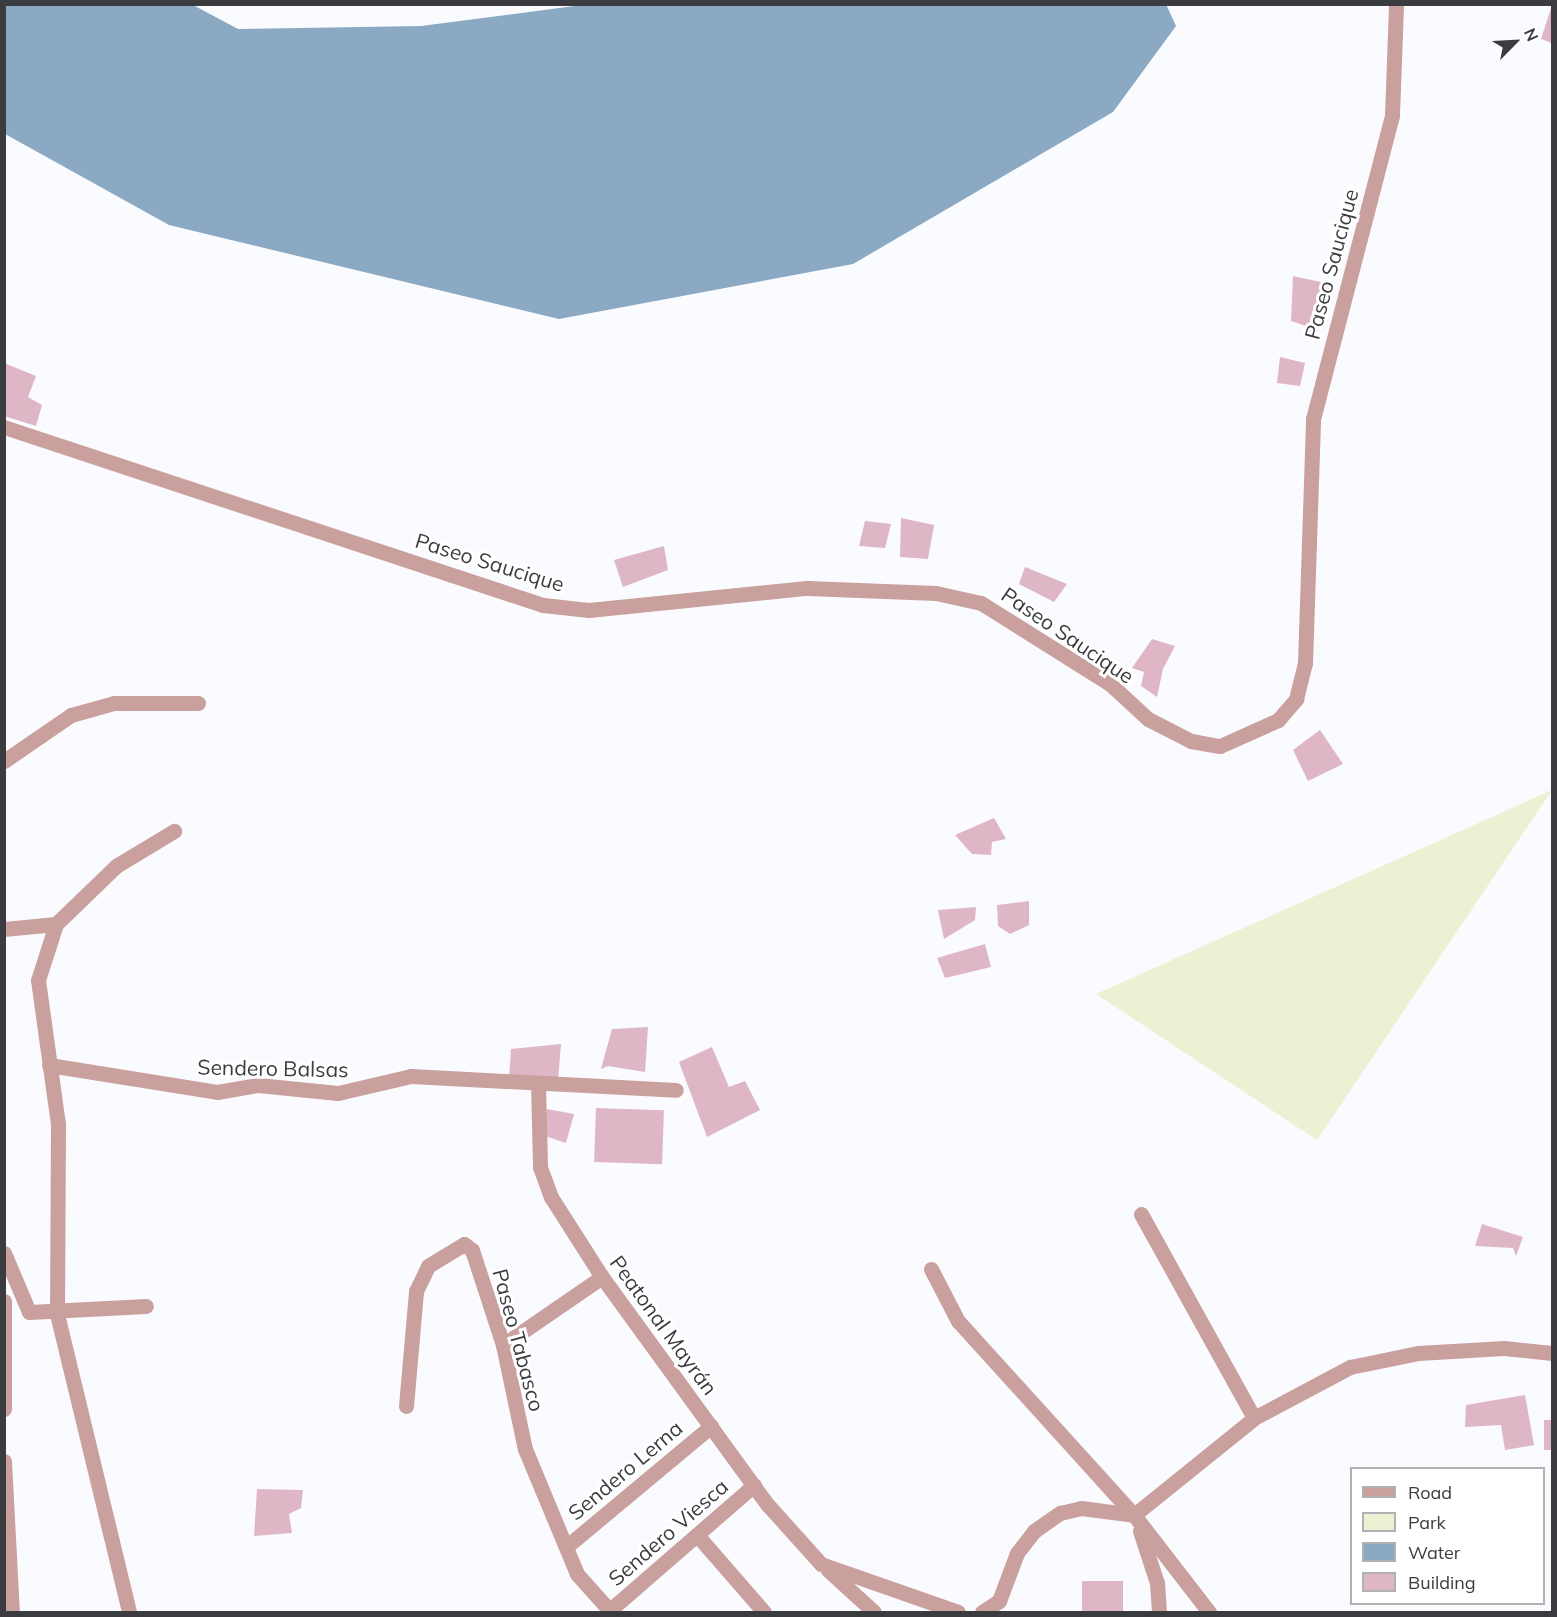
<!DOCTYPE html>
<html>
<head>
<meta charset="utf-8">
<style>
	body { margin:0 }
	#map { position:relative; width:1557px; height:1617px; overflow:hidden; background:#fafbfe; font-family:Mulish,sans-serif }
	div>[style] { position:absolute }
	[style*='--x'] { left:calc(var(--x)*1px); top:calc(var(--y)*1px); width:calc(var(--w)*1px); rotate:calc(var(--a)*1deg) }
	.green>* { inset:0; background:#edf0d3 }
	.water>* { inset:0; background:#8ba9c3 }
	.building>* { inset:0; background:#dfb6c6; transform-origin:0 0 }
	.minor>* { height:15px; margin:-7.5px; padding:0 7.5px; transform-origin:7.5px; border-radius:7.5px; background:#caa09f }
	span { translate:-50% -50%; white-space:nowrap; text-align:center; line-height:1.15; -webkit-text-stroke:6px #fff; paint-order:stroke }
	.street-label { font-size:21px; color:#3a3c40 }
	.frame { position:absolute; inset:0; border:6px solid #3a3c40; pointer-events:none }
	.legend { position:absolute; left:1350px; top:1467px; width:195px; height:138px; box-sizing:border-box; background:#fff; border:2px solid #b0b1b3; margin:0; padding:8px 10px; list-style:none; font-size:18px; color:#3a3c40 }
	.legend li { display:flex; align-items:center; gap:12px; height:30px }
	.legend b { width:30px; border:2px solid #b0b1b3 }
	.north { position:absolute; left:1485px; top:12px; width:60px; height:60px; -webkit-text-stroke:4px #fff; paint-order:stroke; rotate:66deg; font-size:16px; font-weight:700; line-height:24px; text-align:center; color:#3a3c40 }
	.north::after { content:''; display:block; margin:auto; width:21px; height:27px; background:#3a3c40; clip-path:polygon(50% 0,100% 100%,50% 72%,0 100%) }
</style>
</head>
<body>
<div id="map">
	<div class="green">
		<i style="clip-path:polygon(1552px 790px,1317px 1140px,1096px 994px)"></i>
	</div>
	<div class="water">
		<i style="clip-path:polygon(590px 4px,1166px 4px,1176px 26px,1113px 112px,853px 264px,559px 319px,169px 225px,5px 134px,5px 5px,193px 5px,238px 29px,421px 26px)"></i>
	</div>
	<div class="building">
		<i style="clip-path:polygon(1552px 5px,1552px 43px,1541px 39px)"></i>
		<i style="clip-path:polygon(1293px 276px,1330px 284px,1317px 330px,1291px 321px)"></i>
		<i style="clip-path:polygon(1280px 357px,1305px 363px,1300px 386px,1277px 383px)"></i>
		<i style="clip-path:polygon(4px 363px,36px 376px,28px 397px,42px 405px,36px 426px,4px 416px)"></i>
		<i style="clip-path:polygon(901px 518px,934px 525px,928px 559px,900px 557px)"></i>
		<i style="clip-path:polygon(865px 521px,891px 524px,885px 548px,859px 546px)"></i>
		<i style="clip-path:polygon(664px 546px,668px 570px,623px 587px,614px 560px)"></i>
		<i style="clip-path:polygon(1025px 567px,1067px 584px,1054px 602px,1019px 584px)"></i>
		<i style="clip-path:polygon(1152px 639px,1175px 646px,1163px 669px,1157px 697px,1141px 686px,1144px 672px,1132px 668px)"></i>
		<i style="clip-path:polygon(1320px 730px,1343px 764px,1308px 781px,1293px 750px)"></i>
		<i style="clip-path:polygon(994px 818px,1006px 839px,992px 842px,991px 855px,972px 854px,955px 835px)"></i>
		<i style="clip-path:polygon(1029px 901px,1029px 925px,1010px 934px,998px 926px,997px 905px)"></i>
		<i style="clip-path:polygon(976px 907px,975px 920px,944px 939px,938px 910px)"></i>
		<i style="clip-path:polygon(985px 944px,991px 967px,945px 978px,937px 958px)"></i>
		<i style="clip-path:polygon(648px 1027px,645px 1072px,608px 1066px,601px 1069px,612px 1029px)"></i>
		<i style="clip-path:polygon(561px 1044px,558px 1081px,509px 1080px,511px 1049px)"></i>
		<i style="clip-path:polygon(712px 1047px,729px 1087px,745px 1081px,760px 1110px,707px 1137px,679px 1062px)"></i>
		<i style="left:596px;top:1108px;width:68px;height:54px;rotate:2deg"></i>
		<i style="clip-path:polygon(547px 1109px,574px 1114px,566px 1143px,542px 1135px)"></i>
		<i style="clip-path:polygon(1482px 1224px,1523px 1237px,1516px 1256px,1513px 1248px,1475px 1246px)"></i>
		<i style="clip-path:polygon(1525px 1395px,1534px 1445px,1505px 1450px,1501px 1425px,1465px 1427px,1466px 1405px)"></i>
		<i style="left:1552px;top:1420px;width:30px;height:8px;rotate:90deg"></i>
		<i style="clip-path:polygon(257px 1489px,303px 1490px,301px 1508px,289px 1514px,292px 1533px,254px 1536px)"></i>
		<i style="left:1123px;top:1581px;width:31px;height:41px;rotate:90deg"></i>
	</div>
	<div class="minor">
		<i style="--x:4;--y:427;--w:568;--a:18.28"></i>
		<i style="--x:543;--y:605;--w:46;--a:6.2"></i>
		<i style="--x:589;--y:610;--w:219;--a:-5.8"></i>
		<i style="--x:807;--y:588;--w:129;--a:2.2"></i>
		<i style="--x:936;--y:593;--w:46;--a:12.5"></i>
		<i style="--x:981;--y:603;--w:152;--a:32.1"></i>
		<i style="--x:1110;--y:684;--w:52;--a:42.6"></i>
		<i style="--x:1148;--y:719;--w:48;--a:27.1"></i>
		<i style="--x:1191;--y:741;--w:29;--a:10"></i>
		<i style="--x:1220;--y:746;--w:64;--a:-24.1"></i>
		<i style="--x:1278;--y:720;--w:28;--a:-49"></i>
		<i style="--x:1296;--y:699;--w:37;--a:-76"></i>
		<i style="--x:1305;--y:663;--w:244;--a:-88.1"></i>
		<i style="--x:1313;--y:419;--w:314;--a:-75.4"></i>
		<i style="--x:1392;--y:115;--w:111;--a:-87.9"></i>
		<i style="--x:4;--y:761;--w:81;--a:-34.5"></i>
		<i style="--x:71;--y:715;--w:45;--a:-15.6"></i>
		<i style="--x:114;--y:703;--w:84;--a:0"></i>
		<i style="--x:56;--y:924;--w:59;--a:107.8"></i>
		<i style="--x:38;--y:980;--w:146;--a:82.1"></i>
		<i style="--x:58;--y:1125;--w:189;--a:90.3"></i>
		<i style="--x:57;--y:1314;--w:307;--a:76.4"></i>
		<i style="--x:4;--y:929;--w:52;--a:-5.5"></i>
		<i style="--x:56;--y:924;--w:83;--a:-44"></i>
		<i style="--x:116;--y:866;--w:68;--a:-31.1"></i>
		<i style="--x:49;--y:1065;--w:170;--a:9.1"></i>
		<i style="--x:217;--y:1092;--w:42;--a:-9.7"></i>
		<i style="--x:258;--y:1085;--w:80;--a:5.7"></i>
		<i style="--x:338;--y:1093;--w:75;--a:-13.1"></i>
		<i style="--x:411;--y:1076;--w:265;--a:3"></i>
		<i style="--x:538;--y:1083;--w:84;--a:88.6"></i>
		<i style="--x:540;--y:1167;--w:32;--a:70"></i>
		<i style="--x:551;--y:1197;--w:95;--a:57.5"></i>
		<i style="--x:602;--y:1277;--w:281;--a:54"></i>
		<i style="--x:767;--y:1504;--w:81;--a:48"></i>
		<i style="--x:821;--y:1564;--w:145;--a:19.3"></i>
		<i style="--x:1141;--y:1214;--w:233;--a:61"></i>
		<i style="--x:4;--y:1253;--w:64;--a:67"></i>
		<i style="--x:29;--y:1312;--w:117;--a:-2.9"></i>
		<i style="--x:931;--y:1269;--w:59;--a:62.6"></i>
		<i style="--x:958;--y:1321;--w:262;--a:47.8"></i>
		<i style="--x:1134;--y:1515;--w:123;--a:52.3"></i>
		<i style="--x:4;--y:1301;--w:108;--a:90"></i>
		<i style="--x:503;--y:1345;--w:120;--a:-34.5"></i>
		<i style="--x:406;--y:1406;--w:115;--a:-85"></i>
		<i style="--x:416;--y:1291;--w:28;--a:-64"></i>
		<i style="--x:428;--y:1266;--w:42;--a:-31.4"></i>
		<i style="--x:464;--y:1244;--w:10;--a:37"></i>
		<i style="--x:472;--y:1250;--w:100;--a:71.9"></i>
		<i style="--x:503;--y:1345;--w:106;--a:78.1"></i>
		<i style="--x:525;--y:1449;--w:135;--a:67.4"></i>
		<i style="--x:577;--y:1574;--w:51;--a:48.2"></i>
		<i style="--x:4;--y:1461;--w:151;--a:87"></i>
		<i style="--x:1134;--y:1515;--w:154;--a:-38.9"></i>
		<i style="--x:1254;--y:1418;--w:109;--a:-28"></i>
		<i style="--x:1350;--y:1367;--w:69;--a:-11.6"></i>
		<i style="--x:1418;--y:1353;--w:86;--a:-3.3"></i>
		<i style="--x:1504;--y:1348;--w:48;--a:5.9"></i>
		<i style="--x:1140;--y:1531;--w:55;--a:71.9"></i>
		<i style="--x:1157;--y:1583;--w:29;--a:86"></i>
		<i style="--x:697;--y:1535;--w:102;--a:49"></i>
		<i style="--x:566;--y:1547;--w:189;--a:-39.8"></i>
		<i style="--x:828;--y:1570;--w:62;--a:42.4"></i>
		<i style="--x:609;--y:1611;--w:192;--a:-41"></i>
		<i style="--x:982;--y:1612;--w:20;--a:-33"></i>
		<i style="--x:999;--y:1601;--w:51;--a:-69.4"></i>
		<i style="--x:1017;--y:1553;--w:28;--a:-52"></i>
		<i style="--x:1034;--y:1531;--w:32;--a:-35"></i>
		<i style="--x:1060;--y:1513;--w:22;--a:-13"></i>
		<i style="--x:1081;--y:1508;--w:53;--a:7.5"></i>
	</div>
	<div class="street-label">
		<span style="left:1331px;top:264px;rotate:-75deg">Paseo Saucique</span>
		<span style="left:490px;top:562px;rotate:17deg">Paseo Saucique</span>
		<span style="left:1068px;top:635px;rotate:34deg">Paseo Saucique</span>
		<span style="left:273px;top:1068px;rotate:1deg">Sendero Balsas</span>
		<span style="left:664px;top:1325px;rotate:54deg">Peatonal Mayrán</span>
		<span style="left:519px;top:1340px;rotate:75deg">Paseo Tabasco</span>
		<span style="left:625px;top:1470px;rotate:-40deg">Sendero Lerna</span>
		<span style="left:668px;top:1532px;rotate:-41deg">Sendero Viesca</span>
	</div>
	<div class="frame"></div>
	<ul class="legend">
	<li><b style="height:8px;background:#caa09f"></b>Road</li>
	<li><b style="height:16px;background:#edf0d3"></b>Park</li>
	<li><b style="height:16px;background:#8ba9c3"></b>Water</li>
	<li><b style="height:16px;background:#dfb6c6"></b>Building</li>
	</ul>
	<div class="north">N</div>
</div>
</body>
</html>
